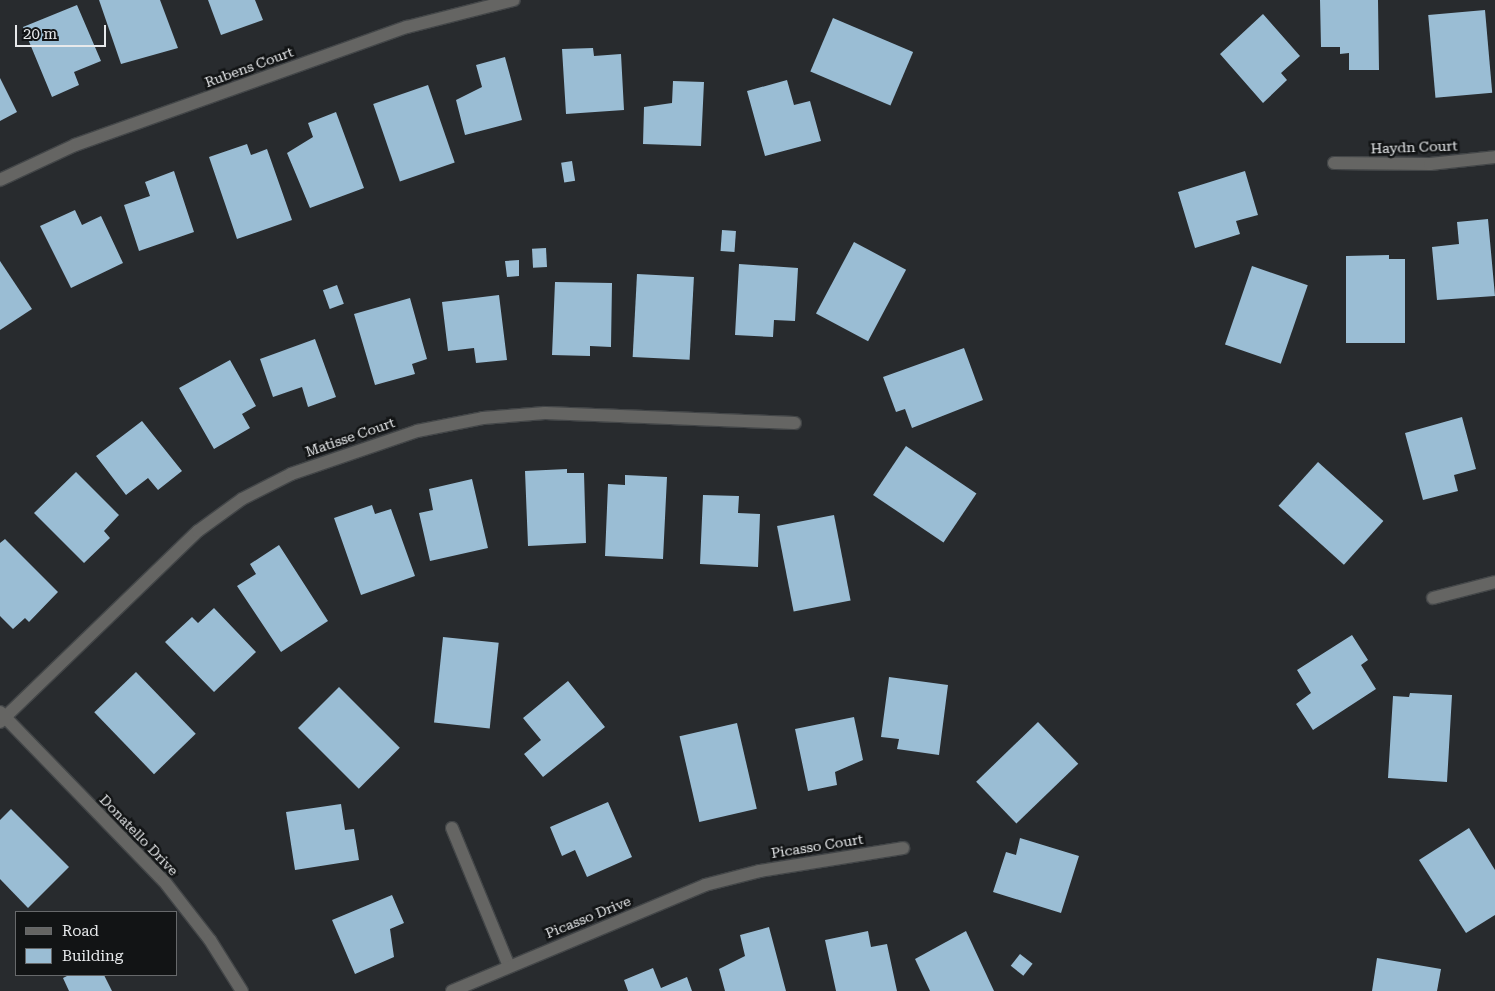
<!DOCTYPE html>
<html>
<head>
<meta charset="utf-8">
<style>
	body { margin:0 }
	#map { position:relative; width:1495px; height:991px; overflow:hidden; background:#282b2e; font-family:"Roboto Serif",serif }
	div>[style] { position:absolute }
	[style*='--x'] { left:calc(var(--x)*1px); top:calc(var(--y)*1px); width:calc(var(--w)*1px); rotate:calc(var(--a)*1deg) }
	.building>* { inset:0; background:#9abdd4; transform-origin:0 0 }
	.roads { filter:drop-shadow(1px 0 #434648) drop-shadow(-1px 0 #434648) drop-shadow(0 1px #434648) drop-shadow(0 -1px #434648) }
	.minor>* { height:12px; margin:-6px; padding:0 6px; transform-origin:6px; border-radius:6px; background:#656563 }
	span { translate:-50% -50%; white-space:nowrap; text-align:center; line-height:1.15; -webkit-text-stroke:5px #121415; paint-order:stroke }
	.street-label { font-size:14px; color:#e7e9eb }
	.legend { position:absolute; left:15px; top:911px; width:162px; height:65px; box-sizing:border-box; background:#121415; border:1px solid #67696b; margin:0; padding:6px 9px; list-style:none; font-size:15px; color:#e7e9eb }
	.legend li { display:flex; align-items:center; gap:10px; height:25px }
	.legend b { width:25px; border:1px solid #67696b }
	.scale { position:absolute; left:15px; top:25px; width:91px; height:22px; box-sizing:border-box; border:2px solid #e7e9eb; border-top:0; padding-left:6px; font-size:15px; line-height:18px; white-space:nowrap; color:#e7e9eb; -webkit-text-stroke:4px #121415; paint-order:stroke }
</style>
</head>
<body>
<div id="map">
	<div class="building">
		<i style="clip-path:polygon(99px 0,160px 0,178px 48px,121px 64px)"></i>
		<i style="clip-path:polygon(208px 0,255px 0,263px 20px,221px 35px)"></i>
		<i style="clip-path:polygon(1320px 0,1378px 0,1379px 70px,1349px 70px,1349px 53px,1340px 54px,1340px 47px,1321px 47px)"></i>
		<i style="clip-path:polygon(77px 5px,101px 61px,74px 72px,79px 85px,52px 97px,23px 27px)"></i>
		<i style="left:1485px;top:10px;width:83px;height:57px;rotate:85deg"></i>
		<i style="clip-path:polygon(1263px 14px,1300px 56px,1281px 73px,1287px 80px,1263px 103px,1220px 54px)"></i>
		<i style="left:833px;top:18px;width:87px;height:58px;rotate:23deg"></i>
		<i style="clip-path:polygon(593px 48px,594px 56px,621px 54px,624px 110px,566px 114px,562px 49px)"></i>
		<i style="clip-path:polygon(505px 57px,522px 120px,465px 135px,456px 100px,482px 87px,476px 65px)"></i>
		<i style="clip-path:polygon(0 78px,17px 112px,0 121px)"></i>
		<i style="clip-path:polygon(787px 80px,794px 105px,810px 101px,821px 141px,765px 156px,747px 91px)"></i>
		<i style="clip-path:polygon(673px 81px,704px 82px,701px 146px,643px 144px,644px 107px,672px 103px)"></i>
		<i style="left:428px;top:85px;width:82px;height:58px;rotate:71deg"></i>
		<i style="clip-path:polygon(336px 112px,364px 188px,310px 208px,287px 153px,313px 137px,308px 123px)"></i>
		<i style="clip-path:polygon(247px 144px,251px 155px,267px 149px,292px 220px,237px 239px,209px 157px)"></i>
		<i style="left:572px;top:161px;width:20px;height:11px;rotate:81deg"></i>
		<i style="clip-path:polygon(174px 171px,194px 232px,139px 251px,124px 205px,150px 196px,145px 182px)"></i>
		<i style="clip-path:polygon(1245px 171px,1258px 215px,1236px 221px,1240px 234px,1195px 248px,1178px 192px)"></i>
		<i style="clip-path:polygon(75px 210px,82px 225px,101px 216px,123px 263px,71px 288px,40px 226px)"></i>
		<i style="clip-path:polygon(1488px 219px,1495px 296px,1437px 300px,1432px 247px,1459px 244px,1457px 222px)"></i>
		<i style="left:722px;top:230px;width:14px;height:21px;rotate:4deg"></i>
		<i style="left:854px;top:242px;width:59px;height:81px;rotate:28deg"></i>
		<i style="left:546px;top:248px;width:19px;height:14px;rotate:87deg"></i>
		<i style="clip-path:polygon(1389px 255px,1389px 259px,1405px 259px,1405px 343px,1346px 343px,1346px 256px)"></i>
		<i style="clip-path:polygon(519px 260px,519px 276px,507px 277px,505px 261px)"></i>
		<i style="clip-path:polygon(0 261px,32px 309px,0 330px)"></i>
		<i style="clip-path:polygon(739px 264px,798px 268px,795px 321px,774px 320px,773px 337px,735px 335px)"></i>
		<i style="left:1252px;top:266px;width:59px;height:83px;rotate:19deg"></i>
		<i style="left:637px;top:274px;width:57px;height:83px;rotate:3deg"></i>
		<i style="clip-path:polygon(555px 282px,612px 283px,611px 347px,590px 346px,590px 356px,552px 355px)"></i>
		<i style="left:337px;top:285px;width:20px;height:15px;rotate:70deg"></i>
		<i style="clip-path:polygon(499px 295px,507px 360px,476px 363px,474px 348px,448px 351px,442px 302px)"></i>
		<i style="clip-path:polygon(410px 298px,427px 359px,412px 364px,415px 374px,375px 385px,354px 314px)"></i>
		<i style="clip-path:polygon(315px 339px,336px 397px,308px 407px,302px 387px,273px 397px,260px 359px)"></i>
		<i style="clip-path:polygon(964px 348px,983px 400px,912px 428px,905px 409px,896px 412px,883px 377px)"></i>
		<i style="clip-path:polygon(230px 360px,256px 406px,242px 414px,250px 428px,214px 449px,179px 388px)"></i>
		<i style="clip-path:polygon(1462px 417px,1476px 469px,1454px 475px,1458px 491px,1423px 500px,1405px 433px)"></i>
		<i style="clip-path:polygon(142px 421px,182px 471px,158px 490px,148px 478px,126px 495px,96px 456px)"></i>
		<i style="left:906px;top:446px;width:85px;height:59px;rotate:34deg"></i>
		<i style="left:1318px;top:462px;width:88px;height:59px;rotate:42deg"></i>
		<i style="clip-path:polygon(567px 469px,567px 473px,584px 473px,586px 543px,528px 546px,525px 471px)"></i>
		<i style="clip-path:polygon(76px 472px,119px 515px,104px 531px,110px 538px,84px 563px,34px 513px)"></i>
		<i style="clip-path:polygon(625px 475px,667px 477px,663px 559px,605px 556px,608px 484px,625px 485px)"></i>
		<i style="clip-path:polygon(472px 479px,488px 548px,430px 561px,419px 513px,433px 510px,429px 489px)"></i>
		<i style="clip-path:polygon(703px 495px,739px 496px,738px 513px,760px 514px,758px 567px,700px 564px)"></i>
		<i style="clip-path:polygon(372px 505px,375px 514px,391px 509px,415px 576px,361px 595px,334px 518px)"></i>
		<i style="left:834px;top:515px;width:87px;height:58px;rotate:79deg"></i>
		<i style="clip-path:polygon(5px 539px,58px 592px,29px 622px,25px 618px,13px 629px,0 616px,0 543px)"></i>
		<i style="clip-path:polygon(279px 545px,328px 621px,281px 652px,237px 586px,256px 574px,250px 564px)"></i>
		<i style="clip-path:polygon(214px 608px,256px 652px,214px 692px,165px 642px,192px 617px,198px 623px)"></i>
		<i style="clip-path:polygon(1352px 635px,1368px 660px,1361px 665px,1376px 689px,1313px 730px,1296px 704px,1311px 693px,1297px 670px)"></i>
		<i style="left:443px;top:637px;width:56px;height:86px;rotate:6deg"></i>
		<i style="left:136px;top:672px;width:86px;height:58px;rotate:46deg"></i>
		<i style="clip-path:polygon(889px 677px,948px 685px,939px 755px,897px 749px,899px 739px,881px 737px)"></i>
		<i style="clip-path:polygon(568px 681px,605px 727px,543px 777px,524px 754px,541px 740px,523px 718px)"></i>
		<i style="left:339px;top:687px;width:86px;height:58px;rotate:45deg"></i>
		<i style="clip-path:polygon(1410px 693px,1452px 695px,1447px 782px,1388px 778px,1393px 696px,1409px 697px)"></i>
		<i style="clip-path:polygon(854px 717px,863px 760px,835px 772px,837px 785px,808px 791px,795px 729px)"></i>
		<i style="left:1038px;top:722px;width:58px;height:86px;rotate:46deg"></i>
		<i style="left:737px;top:723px;width:88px;height:59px;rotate:77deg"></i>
		<i style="clip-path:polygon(608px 802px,632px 857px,587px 877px,575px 850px,562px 856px,550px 827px)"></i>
		<i style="clip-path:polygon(341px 804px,345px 830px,354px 829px,359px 860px,295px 870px,286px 812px)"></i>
		<i style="clip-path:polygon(11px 809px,69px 867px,28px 908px,0 879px,0 820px)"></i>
		<i style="clip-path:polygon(1469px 828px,1495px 870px,1495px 915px,1466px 933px,1419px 860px)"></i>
		<i style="clip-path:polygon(1020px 838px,1079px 856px,1061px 913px,993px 892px,1006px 852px,1016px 855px)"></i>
		<i style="clip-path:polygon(392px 895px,404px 923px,390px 929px,394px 957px,355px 974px,332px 920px)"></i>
		<i style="clip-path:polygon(769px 927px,786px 991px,725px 991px,719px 969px,745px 956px,740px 935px)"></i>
		<i style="clip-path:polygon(868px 931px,871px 947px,887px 944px,897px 991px,836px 991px,825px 940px)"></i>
		<i style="clip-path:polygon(966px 931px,994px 991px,930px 991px,915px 959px)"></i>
		<i style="left:1020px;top:954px;width:16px;height:15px;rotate:38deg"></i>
		<i style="clip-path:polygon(1377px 958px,1441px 969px,1437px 991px,1372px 991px)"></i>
		<i style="clip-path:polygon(653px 968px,661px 988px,687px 977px,692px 991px,628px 991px,624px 980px)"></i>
		<i style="clip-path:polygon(69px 975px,104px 975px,112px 991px,69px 991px,63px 978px)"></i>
	</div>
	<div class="roads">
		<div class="minor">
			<i style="--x:1334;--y:163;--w:96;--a:0.6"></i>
			<i style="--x:1430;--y:164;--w:65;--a:-6.1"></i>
			<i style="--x:0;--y:180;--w:83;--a:-25"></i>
			<i style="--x:75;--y:145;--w:352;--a:-19.6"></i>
			<i style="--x:407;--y:27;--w:110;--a:-14.2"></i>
			<i style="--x:1433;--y:598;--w:64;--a:-14.5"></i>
			<i style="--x:0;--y:712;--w:235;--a:45.9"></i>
			<i style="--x:164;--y:881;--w:75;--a:52.1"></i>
			<i style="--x:210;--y:940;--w:60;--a:57.9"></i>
			<i style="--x:0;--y:722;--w:275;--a:-44"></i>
			<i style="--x:198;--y:531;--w:54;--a:-36"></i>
			<i style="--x:242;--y:499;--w:55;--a:-27"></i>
			<i style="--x:291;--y:474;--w:133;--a:-18.8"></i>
			<i style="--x:417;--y:431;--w:67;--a:-11.1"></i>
			<i style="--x:483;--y:418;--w:62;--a:-4.6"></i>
			<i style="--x:545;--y:413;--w:250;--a:2.3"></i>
			<i style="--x:452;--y:828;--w:149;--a:67.6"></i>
			<i style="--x:452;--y:991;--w:274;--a:-22.7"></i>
			<i style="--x:705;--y:885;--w:57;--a:-14.3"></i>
			<i style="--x:760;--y:871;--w:145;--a:-9.1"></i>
		</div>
	</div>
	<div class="street-label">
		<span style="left:249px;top:67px;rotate:-20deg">Rubens Court</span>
		<span style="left:1414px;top:147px;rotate:-2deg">Haydn Court</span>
		<span style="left:350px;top:437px;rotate:-19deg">Matisse Court</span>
		<span style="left:139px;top:835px;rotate:46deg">Donatello Drive</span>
		<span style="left:817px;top:846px;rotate:-9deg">Picasso Court</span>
		<span style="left:588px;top:917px;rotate:-22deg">Picasso Drive</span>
	</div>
	<ul class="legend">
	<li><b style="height:6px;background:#656563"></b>Road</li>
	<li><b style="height:14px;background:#9abdd4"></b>Building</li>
	</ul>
	<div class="scale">20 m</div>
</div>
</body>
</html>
